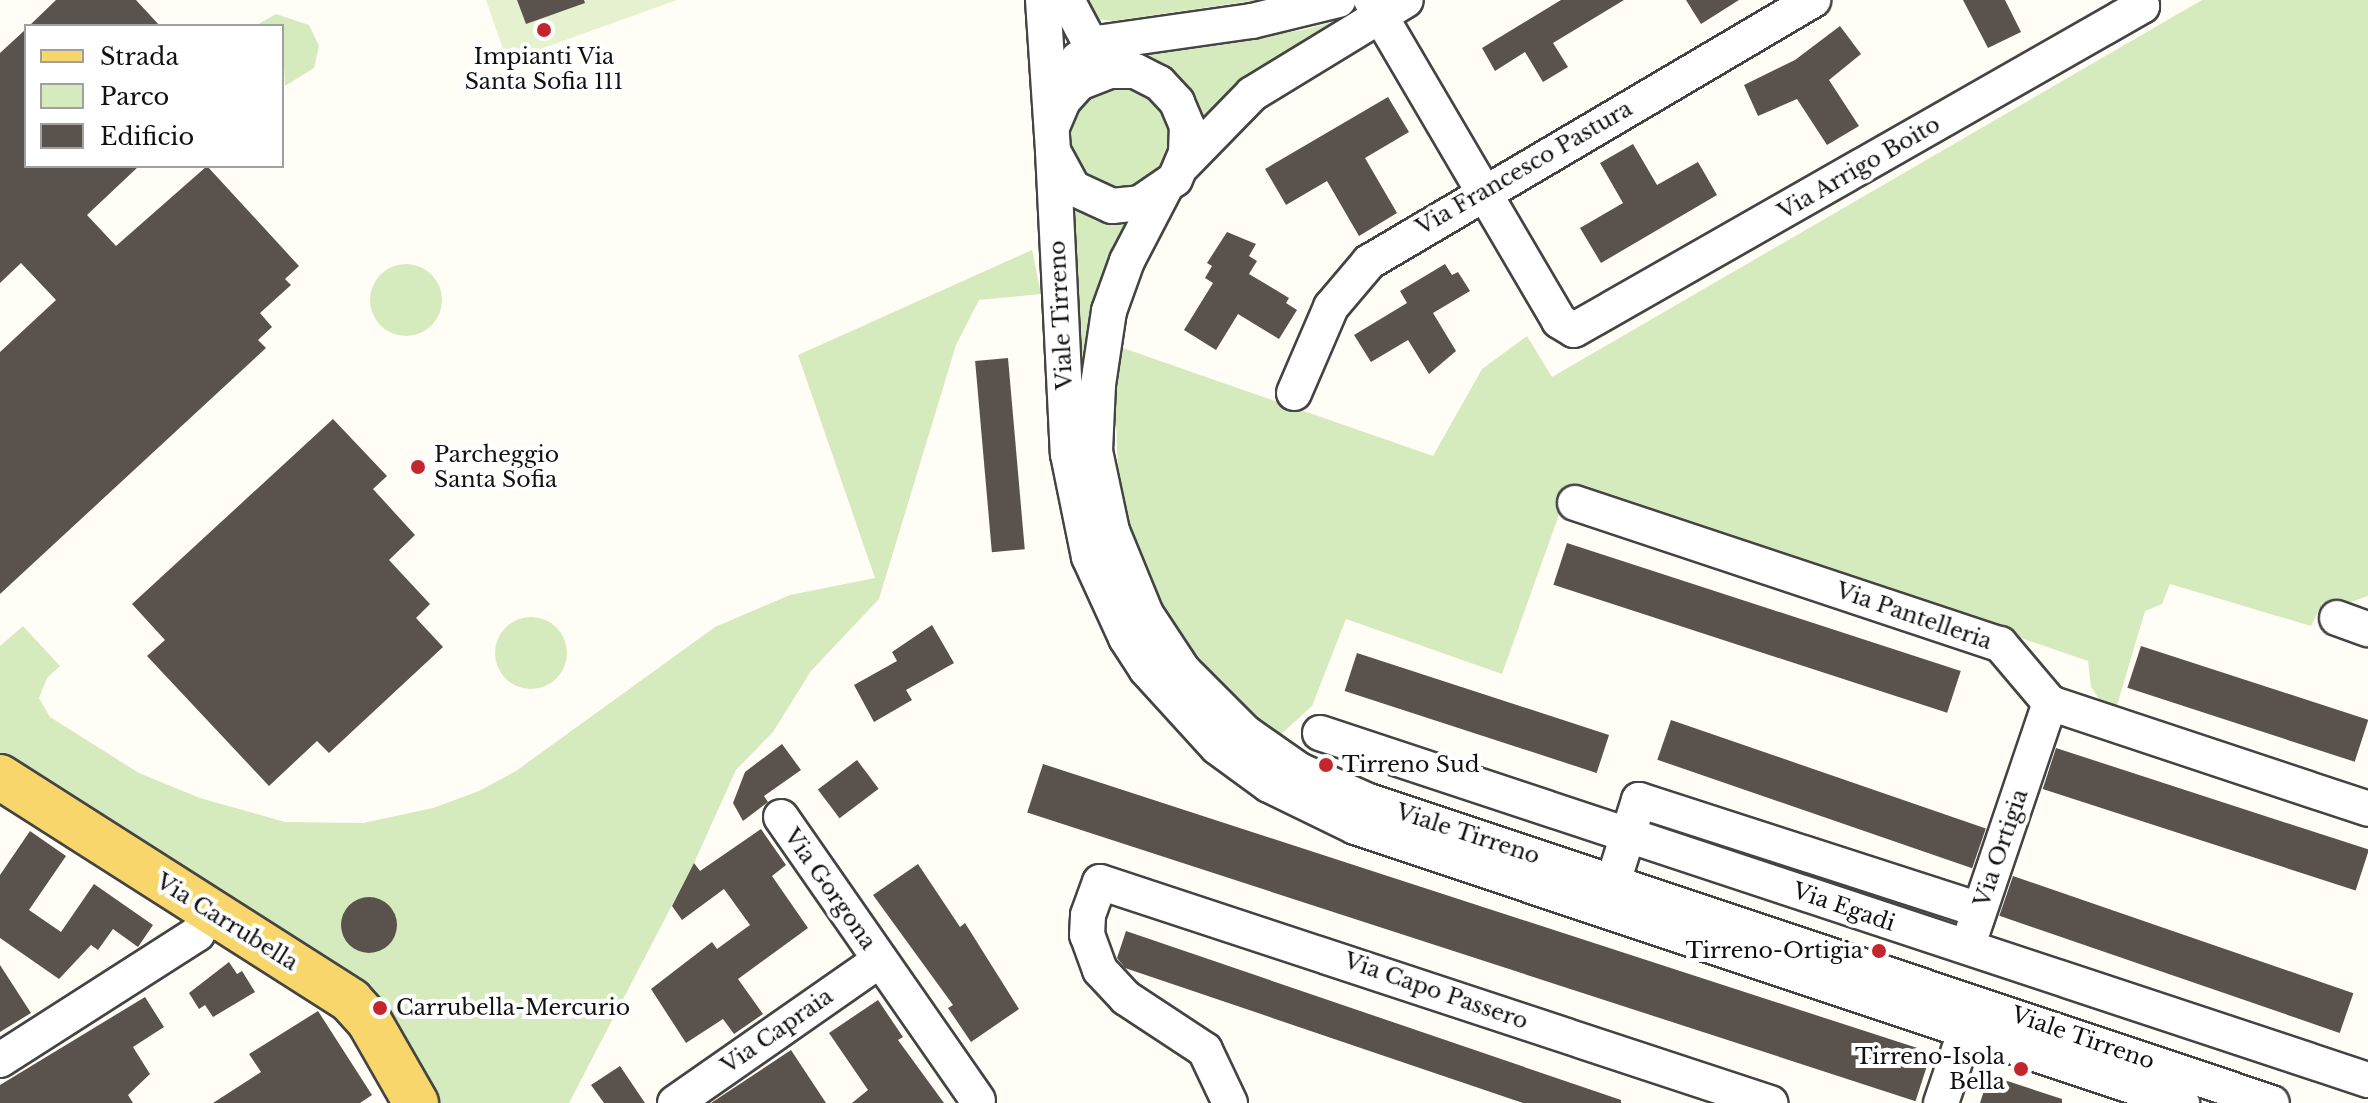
<!DOCTYPE html>
<html>
<head>
<meta charset="utf-8">
<style>
	body { margin:0 }
	#map { position:relative; width:2368px; height:1103px; overflow:hidden; background:#fffdf5; font-family:"Libre Baskerville",serif }
	div>[style] { position:absolute }
	[style*='--x'] { left:calc(var(--x)*1px); top:calc(var(--y)*1px); width:calc(var(--w)*1px); rotate:calc(var(--a)*1deg) }
	.green>* { inset:0; background:#d5ebbd }
	.round { border-radius:50% }
	.pitch>* { inset:0; background:#e6f2cf }
	.building>* { inset:0; background:#5a524d; transform-origin:0 0 }
	.roads { filter:drop-shadow(2px 0 #444) drop-shadow(-2px 0 #444) drop-shadow(0 2px #444) drop-shadow(0 -2px #444) }
	.minor>* { height:34px; margin:-17px; padding:0 17px; transform-origin:17px; border-radius:17px; background:#fff }
	.major>* { height:44px; margin:-22px; padding:0 22px; transform-origin:22px; border-radius:22px; background:#f9d66b }
	.dots>* { width:22px; height:22px; translate:-50% -50%; box-sizing:border-box; border:4px solid #fff; border-radius:50% }
	span { translate:-50% -50%; white-space:nowrap; text-align:center; line-height:1.15; -webkit-text-stroke:8px #fff; paint-order:stroke }
	.poi-label { font-size:22px; color:#111 }
	.left { translate:0 -50%; text-align:left }
	.right { translate:-100% -50%; text-align:right }
	.street-label { font-size:22px; color:#111 }
	.legend { position:absolute; left:24px; top:24px; width:260px; height:144px; box-sizing:border-box; background:#fff; border:2px solid #a0a0a0; margin:0; padding:10px 14px; list-style:none; font-size:24px; color:#111 }
	.legend li { display:flex; align-items:center; gap:16px; height:40px }
	.legend b { width:40px; border:2px solid #a0a0a0 }
</style>
</head>
<body>
<div id="map">
	<div class="green">
		<i style="clip-path:polygon(1086px 0,1258px 0,1113px 21px,1096px 19px)"></i>
		<i style="clip-path:polygon(2202px 0,2368px 0,2368px 596px,2339px 606px,2322px 603px,2311px 626px,2170px 584px,2162px 604px,2145px 611px,2116px 709px,2101px 702px,2091px 687px,2088px 661px,1570px 484px,1502px 674px,1346px 619px,1312px 706px,1278px 737px,1244px 711px,1181px 636px,1153px 586px,1129px 525px,1118px 475px,1115px 391px,1123px 348px,1433px 456px,1482px 369px,1527px 336px,1552px 377px)"></i>
		<i style="clip-path:polygon(276px 14px,309px 25px,319px 46px,314px 68px,285px 86px,282px 26px,255px 26px)"></i>
		<i style="clip-path:polygon(1350px 17px,1267px 66px,1200px 125px,1121px 56px,1303px 30px)"></i>
		<i class="round" style="left:1067px;top:84px;width:106px;height:106px"></i>
		<i style="clip-path:polygon(1069px 203px,1135px 217px,1090px 518px)"></i>
		<i style="clip-path:polygon(1032px 250px,1041px 294px,979px 300px,956px 345px,879px 599px,811px 671px,773px 732px,736px 770px,694px 863px,569px 1103px,435px 1103px,369px 985px,0 758px,0 646px,23px 626px,60px 666px,47px 678px,39px 698px,50px 717px,139px 773px,200px 798px,285px 822px,363px 823px,433px 808px,479px 791px,516px 771px,715px 627px,790px 595px,875px 578px,798px 355px)"></i>
		<i class="round" style="left:370px;top:264px;width:72px;height:72px"></i>
		<i class="round" style="left:495px;top:617px;width:72px;height:72px"></i>
	</div>
	<div class="pitch">
		<i style="clip-path:polygon(486px 0,677px 0,507px 61px)"></i>
	</div>
	<div class="building">
		<i style="clip-path:polygon(56px 0,136px 0,160px 26px,29px 26px)"></i>
		<i style="clip-path:polygon(517px 0,584px 0,585px 3px,526px 24px)"></i>
		<i style="clip-path:polygon(1561px 0,1624px 0,1553px 43px,1568px 67px,1543px 82px,1525px 52px,1495px 71px,1482px 48px)"></i>
		<i style="clip-path:polygon(1686px 0,1739px 0,1701px 24px)"></i>
		<i style="clip-path:polygon(1963px 0,2005px 0,2021px 32px,1988px 48px)"></i>
		<i style="clip-path:polygon(1840px 26px,1861px 54px,1829px 80px,1859px 126px,1827px 145px,1797px 99px,1758px 116px,1744px 85px,1795px 60px)"></i>
		<i style="clip-path:polygon(26px 29px,26px 166px,139px 166px,87px 215px,116px 246px,207px 166px,299px 266px,285px 279px,291px 285px,260px 313px,272px 327px,258px 340px,266px 348px,0 594px,0 352px,56px 300px,21px 263px,0 283px,0 53px)"></i>
		<i style="clip-path:polygon(1388px 97px,1409px 132px,1365px 158px,1397px 213px,1359px 236px,1327px 181px,1286px 205px,1265px 169px)"></i>
		<i style="clip-path:polygon(1633px 144px,1657px 185px,1698px 162px,1717px 195px,1601px 263px,1580px 228px,1623px 203px,1600px 163px)"></i>
		<i style="clip-path:polygon(1227px 232px,1256px 244px,1249px 256px,1257px 261px,1249px 274px,1289px 298px,1286px 303px,1297px 310px,1279px 339px,1238px 314px,1216px 350px,1184px 330px,1213px 283px,1205px 278px,1212px 266px,1207px 263px)"></i>
		<i style="clip-path:polygon(1445px 264px,1452px 275px,1458px 272px,1470px 291px,1433px 313px,1456px 351px,1429px 374px,1408px 340px,1371px 362px,1354px 335px,1407px 303px,1400px 291px)"></i>
		<i style="left:1008px;top:358px;width:192px;height:33px;rotate:85deg"></i>
		<i style="clip-path:polygon(333px 419px,387px 476px,373px 489px,415px 535px,389px 560px,430px 604px,416px 618px,443px 647px,329px 753px,317px 741px,269px 786px,147px 656px,165px 640px,132px 604px)"></i>
		<i style="left:1567px;top:543px;width:414px;height:44px;rotate:18deg"></i>
		<i style="clip-path:polygon(932px 625px,954px 663px,906px 690px,912px 700px,874px 722px,854px 685px,897px 661px,892px 652px)"></i>
		<i style="left:2141px;top:646px;width:239px;height:44px;rotate:18deg"></i>
		<i style="left:1357px;top:653px;width:265px;height:40px;rotate:18deg"></i>
		<i style="left:1671px;top:720px;width:333px;height:42px;rotate:19deg"></i>
		<i style="clip-path:polygon(782px 744px,801px 770px,764px 796px,768px 802px,743px 821px,733px 803px,745px 772px)"></i>
		<i style="left:2056px;top:748px;width:329px;height:43px;rotate:18deg"></i>
		<i style="left:857px;top:760px;width:36px;height:49px;rotate:53deg"></i>
		<i style="left:1043px;top:764px;width:934px;height:51px;rotate:18deg"></i>
		<i style="clip-path:polygon(761px 829px,786px 865px,772px 876px,808px 928px,738px 979px,763px 1014px,734px 1034px,723px 1019px,686px 1043px,651px 989px,712px 942px,717px 949px,750px 925px,724px 889px,682px 920px,672px 906px,694px 863px,700px 871px)"></i>
		<i style="clip-path:polygon(30px 831px,66px 856px,29px 910px,61px 932px,94px 884px,153px 925px,138px 947px,113px 929px,98px 950px,91px 945px,59px 979px,0 938px,0 875px)"></i>
		<i style="clip-path:polygon(918px 864px,960px 927px,965px 923px,1019px 1009px,971px 1042px,948px 1008px,953px 1005px,873px 895px)"></i>
		<i style="left:2013px;top:876px;width:360px;height:42px;rotate:19deg"></i>
		<i class="round" style="left:341px;top:897px;width:56px;height:56px"></i>
		<i style="clip-path:polygon(1126px 931px,1621px 1100px,1621px 1103px,1523px 1103px,1125px 968px,1117px 958px)"></i>
		<i style="clip-path:polygon(229px 962px,237px 974px,242px 971px,255px 992px,213px 1017px,205px 1005px,199px 1009px,189px 993px)"></i>
		<i style="clip-path:polygon(0 965px,31px 1013px,0 1032px)"></i>
		<i style="clip-path:polygon(145px 997px,164px 1027px,133px 1047px,150px 1074px,128px 1095px,133px 1103px,0 1103px,0 1085px)"></i>
		<i style="clip-path:polygon(878px 1000px,903px 1037px,898px 1040px,944px 1103px,852px 1103px,868px 1090px,829px 1033px)"></i>
		<i style="clip-path:polygon(318px 1011px,372px 1095px,360px 1103px,213px 1103px,261px 1072px,249px 1054px)"></i>
		<i style="clip-path:polygon(791px 1050px,826px 1103px,711px 1103px)"></i>
		<i style="clip-path:polygon(620px 1066px,645px 1103px,604px 1103px,591px 1085px)"></i>
		<i style="clip-path:polygon(1989px 1075px,2062px 1099px,2062px 1103px,1980px 1103px)"></i>
	</div>
	<div class="roads">
		<div class="minor">
			<i style="--x:1043;--y:0;--w:151;--a:86.2"></i>
			<i style="--x:1053;--y:151;--w:42;--a:61.6"></i>
			<i style="--x:1073;--y:188;--w:43;--a:24.8"></i>
			<i style="--x:1112;--y:206;--w:28;--a:-6"></i>
			<i style="--x:1140;--y:203;--w:42;--a:-34.4"></i>
			<i style="--x:1175;--y:179;--w:28;--a:-67"></i>
			<i style="--x:1186;--y:153;--w:27;--a:-88"></i>
			<i style="--x:1187;--y:126;--w:26;--a:-113"></i>
			<i style="--x:1177;--y:102;--w:26;--a:-133"></i>
			<i style="--x:1159;--y:83;--w:27;--a:-153"></i>
			<i style="--x:1135;--y:71;--w:25;--a:180"></i>
			<i style="--x:1110;--y:71;--w:33;--a:159"></i>
			<i style="--x:1079;--y:83;--w:24;--a:132"></i>
			<i style="--x:1063;--y:101;--w:25;--a:113"></i>
			<i style="--x:1067;--y:0;--w:53;--a:62"></i>
			<i style="--x:1092;--y:47;--w:21;--a:41"></i>
			<i style="--x:1371;--y:0;--w:372;--a:59.6"></i>
			<i style="--x:1559;--y:321;--w:17;--a:31"></i>
			<i style="--x:1574;--y:330;--w:654;--a:-29.7"></i>
			<i style="--x:2142;--y:6;--w:7;--a:-124"></i>
			<i style="--x:1062;--y:88;--w:33;--a:-61"></i>
			<i style="--x:1078;--y:59;--w:31;--a:-33"></i>
			<i style="--x:1104;--y:42;--w:149;--a:-8.1"></i>
			<i style="--x:1252;--y:21;--w:89;--a:-13.7"></i>
			<i style="--x:1053;--y:151;--w:303;--a:87.2"></i>
			<i style="--x:1068;--y:454;--w:105;--a:78.5"></i>
			<i style="--x:1089;--y:557;--w:89;--a:65.4"></i>
			<i style="--x:1126;--y:638;--w:37;--a:57"></i>
			<i style="--x:1146;--y:669;--w:105;--a:47.7"></i>
			<i style="--x:1217;--y:747;--w:64;--a:36.2"></i>
			<i style="--x:1269;--y:785;--w:96;--a:26"></i>
			<i style="--x:1355;--y:827;--w:872;--a:18.46"></i>
			<i style="--x:1183;--y:165;--w:99;--a:-45.8"></i>
			<i style="--x:1252;--y:94;--w:180;--a:-31.4"></i>
			<i style="--x:1164;--y:190;--w:80;--a:117.5"></i>
			<i style="--x:1127;--y:261;--w:53;--a:109.8"></i>
			<i style="--x:1109;--y:311;--w:75;--a:98.5"></i>
			<i style="--x:1098;--y:385;--w:66;--a:92.6"></i>
			<i style="--x:1095;--y:451;--w:82;--a:78"></i>
			<i style="--x:1112;--y:531;--w:90;--a:67.7"></i>
			<i style="--x:1146;--y:614;--w:67;--a:56.5"></i>
			<i style="--x:1183;--y:670;--w:89;--a:45"></i>
			<i style="--x:1246;--y:733;--w:65;--a:34.9"></i>
			<i style="--x:1299;--y:770;--w:73;--a:24.1"></i>
			<i style="--x:1366;--y:800;--w:955;--a:18.49"></i>
			<i style="--x:1294;--y:393;--w:94;--a:-66.7"></i>
			<i style="--x:1331;--y:307;--w:59;--a:-49.8"></i>
			<i style="--x:1369;--y:262;--w:516;--a:-30.54"></i>
			<i style="--x:1575;--y:503;--w:448;--a:18.4"></i>
			<i style="--x:2000;--y:644;--w:77;--a:49.7"></i>
			<i style="--x:2050;--y:703;--w:335;--a:18.4"></i>
			<i style="--x:2337;--y:618;--w:33;--a:20"></i>
			<i style="--x:1320;--y:733;--w:1104;--a:18.32"></i>
			<i style="--x:781;--y:817;--w:345;--a:55.2"></i>
			<i style="--x:1607;--y:901;--w:106;--a:-72.4"></i>
			<i style="--x:1639;--y:800;--w:357;--a:17.9"></i>
			<i style="--x:1973;--y:930;--w:240;--a:-71.3"></i>
			<i style="--x:0;--y:1060;--w:234;--a:-32.6"></i>
			<i style="--x:197;--y:934;--w:25;--a:-58"></i>
			<i style="--x:675;--y:1103;--w:250;--a:-34.9"></i>
			<i style="--x:1230;--y:1103;--w:59;--a:-115.3"></i>
			<i style="--x:1205;--y:1050;--w:95;--a:-146.6"></i>
			<i style="--x:1126;--y:998;--w:38;--a:-133"></i>
			<i style="--x:1100;--y:970;--w:37;--a:-110"></i>
			<i style="--x:1087;--y:935;--w:20;--a:-87"></i>
			<i style="--x:1088;--y:915;--w:35;--a:-70"></i>
			<i style="--x:1100;--y:882;--w:706;--a:18.26"></i>
			<i style="--x:1941;--y:1103;--w:75;--a:-71.3"></i>
		</div>
		<div class="major">
			<i style="--x:0;--y:777;--w:416;--a:32.5"></i>
			<i style="--x:351;--y:1001;--w:27;--a:48"></i>
			<i style="--x:369;--y:1021;--w:95;--a:60.2"></i>
		</div>
	</div>
	<div class="dots">
		<i style="left:544px;top:30px;background:#c4262e"></i>
		<i style="left:418px;top:467px;background:#c4262e"></i>
		<i style="left:1326px;top:765px;background:#c4262e"></i>
		<i style="left:1879px;top:951px;background:#c4262e"></i>
		<i style="left:380px;top:1008px;background:#c4262e"></i>
		<i style="left:2021px;top:1069px;background:#c4262e"></i>
	</div>
	<div class="poi-label">
		<span style="left:544px;top:69px">Impianti Via<br>Santa Sofia 111</span>
		<span class="left" style="left:434px;top:467px">Parcheggio<br>Santa Sofia</span>
		<span class="left" style="left:1342px;top:765px">Tirreno Sud</span>
		<span class="right" style="left:1863px;top:951px">Tirreno-Ortigia</span>
		<span class="left" style="left:396px;top:1008px">Carrubella-Mercurio</span>
		<span class="right" style="left:2005px;top:1069px">Tirreno-Isola<br>Bella</span>
	</div>
	<div class="street-label">
		<span style="left:1524px;top:168px;rotate:-30deg">Via Francesco Pastura</span>
		<span style="left:1859px;top:168px;rotate:-30deg">Via Arrigo Boito</span>
		<span style="left:1061px;top:315px;rotate:-93deg">Viale Tirreno</span>
		<span style="left:1914px;top:616px;rotate:19deg">Via Pantelleria</span>
		<span style="left:1468px;top:834px;rotate:18deg">Viale Tirreno</span>
		<span style="left:2001px;top:848px;rotate:-71deg">Via Ortigia</span>
		<span style="left:830px;top:889px;rotate:55deg">Via Gorgona</span>
		<span style="left:1844px;top:907px;rotate:19deg">Via Egadi</span>
		<span style="left:227px;top:922px;rotate:32deg">Via Carrubella</span>
		<span style="left:1436px;top:991px;rotate:19deg">Via Capo Passero</span>
		<span style="left:777px;top:1031px;rotate:-35deg">Via Capraia</span>
		<span style="left:2083px;top:1038px;rotate:19deg">Viale Tirreno</span>
	</div>
	<ul class="legend">
	<li><b style="height:10px;background:#f9d66b"></b>Strada</li>
	<li><b style="height:22px;background:#d5ebbd"></b>Parco</li>
	<li><b style="height:22px;background:#5a524d"></b>Edificio</li>
	</ul>
</div>
</body>
</html>
